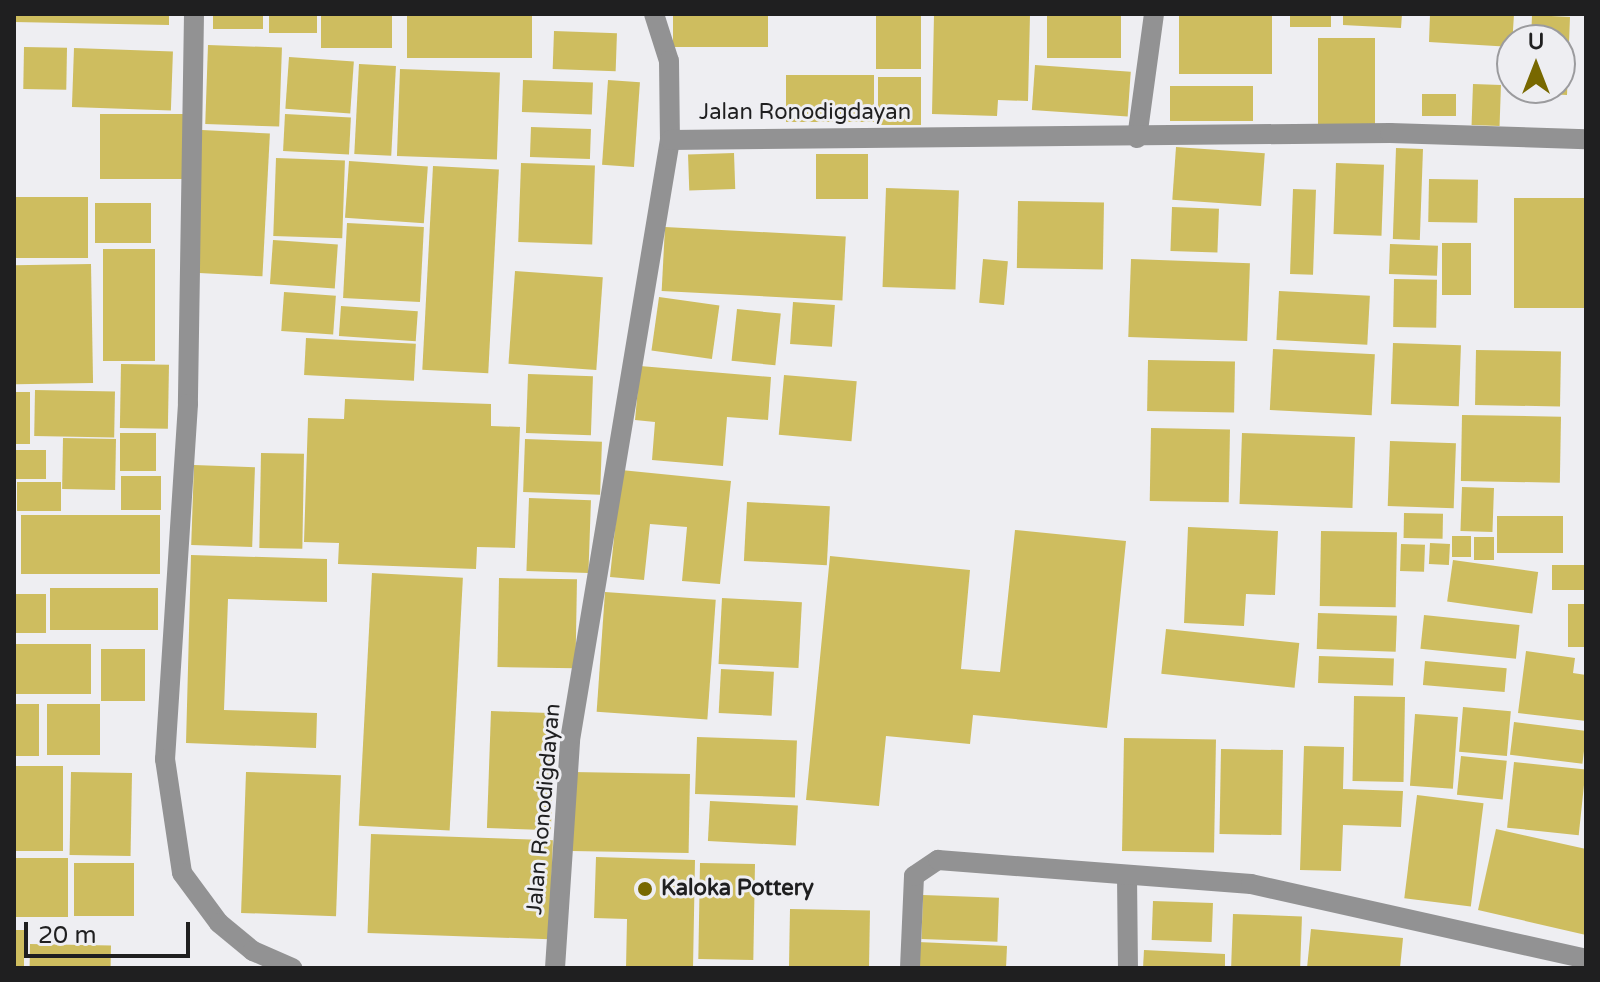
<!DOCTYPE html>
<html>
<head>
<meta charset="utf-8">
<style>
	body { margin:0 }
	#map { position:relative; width:1600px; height:982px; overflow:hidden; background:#eeeef2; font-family:"Varela Round",sans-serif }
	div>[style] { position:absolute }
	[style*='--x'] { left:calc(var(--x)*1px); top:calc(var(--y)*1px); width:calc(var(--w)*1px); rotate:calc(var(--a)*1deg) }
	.building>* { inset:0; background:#cebd5f; transform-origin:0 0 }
	.minor>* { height:20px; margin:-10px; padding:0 10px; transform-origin:10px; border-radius:10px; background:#929293 }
	.dots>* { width:22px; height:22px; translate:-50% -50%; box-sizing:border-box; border:4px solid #eeeef2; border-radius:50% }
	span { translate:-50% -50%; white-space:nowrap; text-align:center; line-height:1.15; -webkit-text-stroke:6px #eeeef2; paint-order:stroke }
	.street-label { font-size:22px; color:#1f1f20 }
	.poi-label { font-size:22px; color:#1f1f20; font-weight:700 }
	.left { translate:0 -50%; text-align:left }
	.frame { position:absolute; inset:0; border:16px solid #1f1f20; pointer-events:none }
	.north { position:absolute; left:1496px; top:24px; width:80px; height:80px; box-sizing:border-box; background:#eeeef2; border:2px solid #9b9b9e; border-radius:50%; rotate:0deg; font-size:22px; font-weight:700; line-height:32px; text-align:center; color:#1f1f20 }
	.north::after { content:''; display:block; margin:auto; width:28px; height:36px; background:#786800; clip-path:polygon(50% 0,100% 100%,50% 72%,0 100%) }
	.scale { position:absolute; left:24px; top:922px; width:166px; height:36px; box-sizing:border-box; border:4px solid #1f1f20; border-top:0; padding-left:10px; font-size:24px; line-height:28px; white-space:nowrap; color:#1f1f20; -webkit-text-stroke:6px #eeeef2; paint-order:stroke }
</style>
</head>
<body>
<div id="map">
	<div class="building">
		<i style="clip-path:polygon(14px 14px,169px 14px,169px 25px,14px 22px)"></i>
		<i style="left:213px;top:14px;width:50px;height:15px"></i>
		<i style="left:269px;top:14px;width:48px;height:19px"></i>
		<i style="left:321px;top:14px;width:71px;height:34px"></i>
		<i style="left:407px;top:14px;width:125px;height:44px"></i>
		<i style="left:673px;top:14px;width:95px;height:33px"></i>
		<i style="left:876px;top:14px;width:45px;height:55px"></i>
		<i style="clip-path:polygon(934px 14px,1030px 15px,1028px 101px,998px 100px,997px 116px,932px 114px)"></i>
		<i style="left:1047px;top:14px;width:74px;height:44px"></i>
		<i style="left:1179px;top:14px;width:93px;height:60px"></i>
		<i style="left:1290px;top:14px;width:41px;height:13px"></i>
		<i style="clip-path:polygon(1343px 14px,1402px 14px,1401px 28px,1343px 25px)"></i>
		<i style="clip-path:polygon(1430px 14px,1514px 14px,1512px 47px,1429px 42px)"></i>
		<i style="clip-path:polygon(1532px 15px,1570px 17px,1567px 95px,1528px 93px,1560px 88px,1560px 40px,1531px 40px)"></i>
		<i style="left:554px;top:31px;width:63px;height:38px;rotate:2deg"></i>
		<i style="left:1318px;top:38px;width:57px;height:87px"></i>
		<i style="left:208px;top:45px;width:74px;height:79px;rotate:2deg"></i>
		<i style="left:24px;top:47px;width:43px;height:42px;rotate:1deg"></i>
		<i style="left:74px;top:48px;width:99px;height:59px;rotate:2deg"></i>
		<i style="left:289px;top:57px;width:65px;height:52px;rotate:4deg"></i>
		<i style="left:359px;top:64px;width:37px;height:90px;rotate:3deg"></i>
		<i style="left:1035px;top:65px;width:96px;height:45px;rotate:4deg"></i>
		<i style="left:400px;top:69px;width:100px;height:87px;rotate:2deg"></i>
		<i style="left:786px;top:75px;width:88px;height:47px"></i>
		<i style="left:878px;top:77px;width:43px;height:48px"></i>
		<i style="left:523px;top:80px;width:70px;height:32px;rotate:2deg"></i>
		<i style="left:608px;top:80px;width:32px;height:85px;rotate:4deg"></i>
		<i style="left:1473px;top:84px;width:28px;height:41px;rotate:2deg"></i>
		<i style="left:1253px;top:86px;width:35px;height:83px;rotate:90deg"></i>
		<i style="left:1422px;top:94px;width:34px;height:22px"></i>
		<i style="left:100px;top:114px;width:83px;height:65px"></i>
		<i style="left:285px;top:114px;width:66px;height:37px;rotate:3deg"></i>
		<i style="left:531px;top:127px;width:60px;height:30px;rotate:2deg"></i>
		<i style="left:202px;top:130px;width:68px;height:143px;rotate:3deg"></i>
		<i style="left:1176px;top:147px;width:89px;height:53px;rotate:4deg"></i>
		<i style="left:1396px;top:148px;width:27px;height:91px;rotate:2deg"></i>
		<i style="left:734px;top:153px;width:36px;height:46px;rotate:88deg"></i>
		<i style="left:816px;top:154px;width:52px;height:45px"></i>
		<i style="left:276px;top:158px;width:69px;height:78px;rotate:2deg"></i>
		<i style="left:349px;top:161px;width:79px;height:57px;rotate:4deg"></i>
		<i style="left:521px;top:163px;width:74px;height:79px;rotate:2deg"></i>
		<i style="left:1336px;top:163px;width:48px;height:71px;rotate:2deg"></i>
		<i style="left:433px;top:166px;width:66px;height:204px;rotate:3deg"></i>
		<i style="left:1429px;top:179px;width:49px;height:43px;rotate:1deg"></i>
		<i style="left:886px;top:188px;width:73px;height:99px;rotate:2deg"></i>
		<i style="left:1293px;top:189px;width:23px;height:85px;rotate:2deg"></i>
		<i style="left:14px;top:197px;width:74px;height:61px"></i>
		<i style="left:1514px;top:198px;width:70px;height:110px"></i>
		<i style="left:1018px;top:201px;width:86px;height:67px;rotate:1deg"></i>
		<i style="left:95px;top:203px;width:56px;height:40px"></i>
		<i style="left:1172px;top:207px;width:47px;height:44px;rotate:2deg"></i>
		<i style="left:347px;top:223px;width:77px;height:75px;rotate:3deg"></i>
		<i style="left:665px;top:227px;width:181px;height:64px;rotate:3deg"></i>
		<i style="left:273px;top:240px;width:65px;height:44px;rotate:4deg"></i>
		<i style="left:1442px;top:243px;width:29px;height:52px"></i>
		<i style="left:1390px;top:244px;width:48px;height:30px;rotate:2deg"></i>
		<i style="left:103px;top:249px;width:52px;height:112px"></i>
		<i style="left:983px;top:259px;width:25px;height:44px;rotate:5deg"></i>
		<i style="left:1131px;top:259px;width:119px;height:78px;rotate:2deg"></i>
		<i style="left:91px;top:264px;width:119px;height:77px;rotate:89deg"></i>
		<i style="left:515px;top:271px;width:88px;height:93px;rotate:4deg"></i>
		<i style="left:1394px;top:279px;width:43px;height:48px;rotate:1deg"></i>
		<i style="left:1279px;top:291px;width:91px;height:49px;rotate:3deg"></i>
		<i style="left:284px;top:292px;width:52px;height:39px;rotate:4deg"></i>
		<i style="left:659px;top:297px;width:61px;height:54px;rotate:8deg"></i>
		<i style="left:793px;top:302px;width:42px;height:42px;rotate:4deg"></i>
		<i style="left:341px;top:306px;width:77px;height:30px;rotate:4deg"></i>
		<i style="left:737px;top:309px;width:44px;height:52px;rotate:6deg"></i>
		<i style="left:306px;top:338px;width:110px;height:37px;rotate:3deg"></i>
		<i style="left:1393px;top:343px;width:68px;height:61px;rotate:2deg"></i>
		<i style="left:1273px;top:349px;width:102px;height:61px;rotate:3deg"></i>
		<i style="left:1476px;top:350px;width:85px;height:55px;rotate:1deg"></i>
		<i style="left:1148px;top:360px;width:87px;height:51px;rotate:1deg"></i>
		<i style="left:121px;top:364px;width:48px;height:64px;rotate:1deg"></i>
		<i style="clip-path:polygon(640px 366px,771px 377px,768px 420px,727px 417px,723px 466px,652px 460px,655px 422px,635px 420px)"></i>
		<i style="left:528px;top:374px;width:65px;height:59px;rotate:2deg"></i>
		<i style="left:784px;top:375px;width:73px;height:60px;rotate:5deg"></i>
		<i style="left:35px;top:390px;width:80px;height:46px;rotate:1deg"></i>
		<i style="left:14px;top:392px;width:16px;height:52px"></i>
		<i style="clip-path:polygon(345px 399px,491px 404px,491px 426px,520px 427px,515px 548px,477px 547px,476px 569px,338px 564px,339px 543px,304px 542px,308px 418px,344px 419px)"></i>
		<i style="left:1462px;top:415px;width:99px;height:66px;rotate:1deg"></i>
		<i style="left:1151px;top:428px;width:79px;height:73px;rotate:1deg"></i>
		<i style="left:120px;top:433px;width:36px;height:38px"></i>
		<i style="left:1242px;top:433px;width:113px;height:71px;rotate:2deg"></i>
		<i style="left:63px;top:438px;width:53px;height:51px;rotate:1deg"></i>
		<i style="left:525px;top:439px;width:77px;height:53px;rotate:2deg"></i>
		<i style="left:1390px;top:441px;width:66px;height:65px;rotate:2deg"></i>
		<i style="left:14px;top:450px;width:32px;height:29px"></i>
		<i style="left:261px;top:453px;width:43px;height:95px;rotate:1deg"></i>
		<i style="left:194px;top:465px;width:61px;height:80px;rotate:2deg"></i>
		<i style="clip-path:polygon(621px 470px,731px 481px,720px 584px,682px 581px,687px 527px,650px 524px,644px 580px,610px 577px)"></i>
		<i style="left:121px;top:476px;width:40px;height:34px"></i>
		<i style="left:17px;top:482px;width:44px;height:29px"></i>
		<i style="left:1462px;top:487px;width:32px;height:44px;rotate:2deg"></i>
		<i style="left:529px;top:498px;width:62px;height:73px;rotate:2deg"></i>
		<i style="left:747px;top:502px;width:83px;height:59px;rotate:3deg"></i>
		<i style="left:1404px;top:513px;width:39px;height:25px;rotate:1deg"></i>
		<i style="left:21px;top:515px;width:139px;height:59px"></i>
		<i style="left:1497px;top:516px;width:66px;height:37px"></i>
		<i style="clip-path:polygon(1188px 527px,1278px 531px,1275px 595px,1246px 594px,1244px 626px,1184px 623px)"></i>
		<i style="clip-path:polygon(1015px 530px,1126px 541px,1107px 728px,973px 715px,970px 744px,886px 736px,879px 806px,806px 800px,830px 556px,970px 570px,961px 669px,1000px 672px)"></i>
		<i style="left:1321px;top:531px;width:76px;height:75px;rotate:1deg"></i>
		<i style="left:1452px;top:536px;width:19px;height:21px"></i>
		<i style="left:1474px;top:537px;width:20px;height:23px"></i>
		<i style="left:1430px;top:543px;width:20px;height:21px;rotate:3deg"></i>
		<i style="left:1401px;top:544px;width:24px;height:27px;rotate:2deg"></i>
		<i style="clip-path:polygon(191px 555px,327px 559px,327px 602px,228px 599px,224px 710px,317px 713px,316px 748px,186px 743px)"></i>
		<i style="left:1453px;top:560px;width:86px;height:42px;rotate:8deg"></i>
		<i style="left:1552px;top:565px;width:34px;height:25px"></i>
		<i style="left:372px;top:573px;width:91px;height:253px;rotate:3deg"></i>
		<i style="left:499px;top:578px;width:78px;height:89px;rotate:1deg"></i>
		<i style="left:50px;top:588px;width:108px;height:42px"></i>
		<i style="left:605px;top:592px;width:111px;height:120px;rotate:4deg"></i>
		<i style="left:14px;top:594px;width:32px;height:39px"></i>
		<i style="left:722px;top:598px;width:80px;height:66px;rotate:3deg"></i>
		<i style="left:1568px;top:604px;width:18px;height:43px"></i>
		<i style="left:1318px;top:613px;width:79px;height:36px;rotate:2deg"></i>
		<i style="left:1424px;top:615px;width:96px;height:34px;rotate:6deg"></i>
		<i style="left:1166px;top:629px;width:134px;height:45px;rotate:6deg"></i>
		<i style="left:14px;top:644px;width:77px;height:50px"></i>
		<i style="left:101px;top:649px;width:44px;height:52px"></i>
		<i style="clip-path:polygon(1526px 651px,1575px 658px,1573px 673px,1586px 675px,1586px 721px,1518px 713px)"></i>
		<i style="left:1319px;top:656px;width:75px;height:27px;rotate:2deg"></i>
		<i style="left:1425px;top:661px;width:82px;height:24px;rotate:5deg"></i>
		<i style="left:721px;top:669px;width:53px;height:44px;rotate:3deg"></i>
		<i style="left:1354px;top:696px;width:51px;height:85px;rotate:1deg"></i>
		<i style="left:14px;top:704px;width:25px;height:52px"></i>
		<i style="left:47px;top:704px;width:53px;height:51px"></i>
		<i style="left:1463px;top:707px;width:48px;height:45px;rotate:5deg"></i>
		<i style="left:491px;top:711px;width:64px;height:117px;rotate:2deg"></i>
		<i style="left:1415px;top:714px;width:43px;height:72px;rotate:4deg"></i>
		<i style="left:1514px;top:722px;width:73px;height:33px;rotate:7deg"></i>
		<i style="left:697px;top:737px;width:100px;height:57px;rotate:2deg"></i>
		<i style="left:1124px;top:738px;width:92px;height:113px;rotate:1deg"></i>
		<i style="clip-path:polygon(1304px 746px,1344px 747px,1343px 789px,1403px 791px,1401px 827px,1343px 825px,1341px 871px,1300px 870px)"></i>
		<i style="left:1221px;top:749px;width:62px;height:85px;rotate:1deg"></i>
		<i style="left:1461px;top:756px;width:46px;height:39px;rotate:6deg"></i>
		<i style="left:1514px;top:762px;width:72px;height:66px;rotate:6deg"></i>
		<i style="left:14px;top:766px;width:49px;height:85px"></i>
		<i style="left:71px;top:772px;width:61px;height:83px;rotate:1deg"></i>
		<i style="left:246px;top:772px;width:95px;height:141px;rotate:2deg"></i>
		<i style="left:573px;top:772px;width:117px;height:79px;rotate:1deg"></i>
		<i style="left:1417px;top:795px;width:67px;height:104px;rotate:7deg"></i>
		<i style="left:710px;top:801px;width:88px;height:40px;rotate:3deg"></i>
		<i style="clip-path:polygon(1496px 829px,1586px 849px,1586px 935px,1478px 910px)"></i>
		<i style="left:371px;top:834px;width:182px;height:99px;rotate:2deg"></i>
		<i style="clip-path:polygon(596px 857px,695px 860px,693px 968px,626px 968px,627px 919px,594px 918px)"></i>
		<i style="left:14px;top:858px;width:54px;height:59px"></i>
		<i style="left:74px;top:863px;width:60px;height:53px"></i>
		<i style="left:700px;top:863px;width:55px;height:96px;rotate:1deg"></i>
		<i style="left:923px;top:895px;width:76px;height:44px;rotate:2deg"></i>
		<i style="left:1153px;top:901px;width:60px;height:39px;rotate:2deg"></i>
		<i style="left:790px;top:909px;width:80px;height:59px;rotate:1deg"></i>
		<i style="left:1233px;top:914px;width:69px;height:54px;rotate:2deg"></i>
		<i style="clip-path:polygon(1311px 929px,1403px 938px,1400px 968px,1307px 968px)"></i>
		<i style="left:14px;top:930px;width:10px;height:38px"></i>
		<i style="clip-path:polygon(918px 942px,1007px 946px,1006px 968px,917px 968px)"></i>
		<i style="left:30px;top:944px;width:81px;height:24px;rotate:1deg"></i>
		<i style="clip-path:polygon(1144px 950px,1225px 954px,1225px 968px,1143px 968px)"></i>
	</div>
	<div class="minor">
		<i style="--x:194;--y:14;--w:390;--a:90.9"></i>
		<i style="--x:188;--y:404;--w:356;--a:93.7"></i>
		<i style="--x:165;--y:759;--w:115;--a:81.5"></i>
		<i style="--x:182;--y:873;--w:62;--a:53.5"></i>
		<i style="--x:219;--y:923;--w:44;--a:39.5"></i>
		<i style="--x:253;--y:951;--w:43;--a:23.6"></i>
		<i style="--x:654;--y:14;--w:49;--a:72.3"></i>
		<i style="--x:669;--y:61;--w:79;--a:89.3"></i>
		<i style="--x:1137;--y:138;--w:125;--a:-82.2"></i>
		<i style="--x:1127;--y:875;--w:93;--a:89.4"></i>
		<i style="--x:555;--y:968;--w:228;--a:-86.2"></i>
		<i style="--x:570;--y:740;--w:608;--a:-80.54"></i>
		<i style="--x:670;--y:140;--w:720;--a:-0.56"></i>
		<i style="--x:1390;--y:133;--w:196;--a:1.8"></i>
		<i style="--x:910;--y:968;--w:92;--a:-87.5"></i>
		<i style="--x:914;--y:876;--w:29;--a:-34"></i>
		<i style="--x:938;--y:860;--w:314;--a:4.4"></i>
		<i style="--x:1251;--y:884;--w:343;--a:12.6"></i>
	</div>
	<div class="dots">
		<i style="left:645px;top:889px;background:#786800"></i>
	</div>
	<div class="street-label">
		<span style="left:805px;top:113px">Jalan Ronodigdayan</span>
		<span style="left:544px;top:809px;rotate:-85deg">Jalan Ronodigdayan</span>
	</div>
	<div class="poi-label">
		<span class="left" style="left:661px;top:889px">Kaloka Pottery</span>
	</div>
	<div class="frame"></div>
	<div class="north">U</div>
	<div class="scale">20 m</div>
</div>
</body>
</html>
